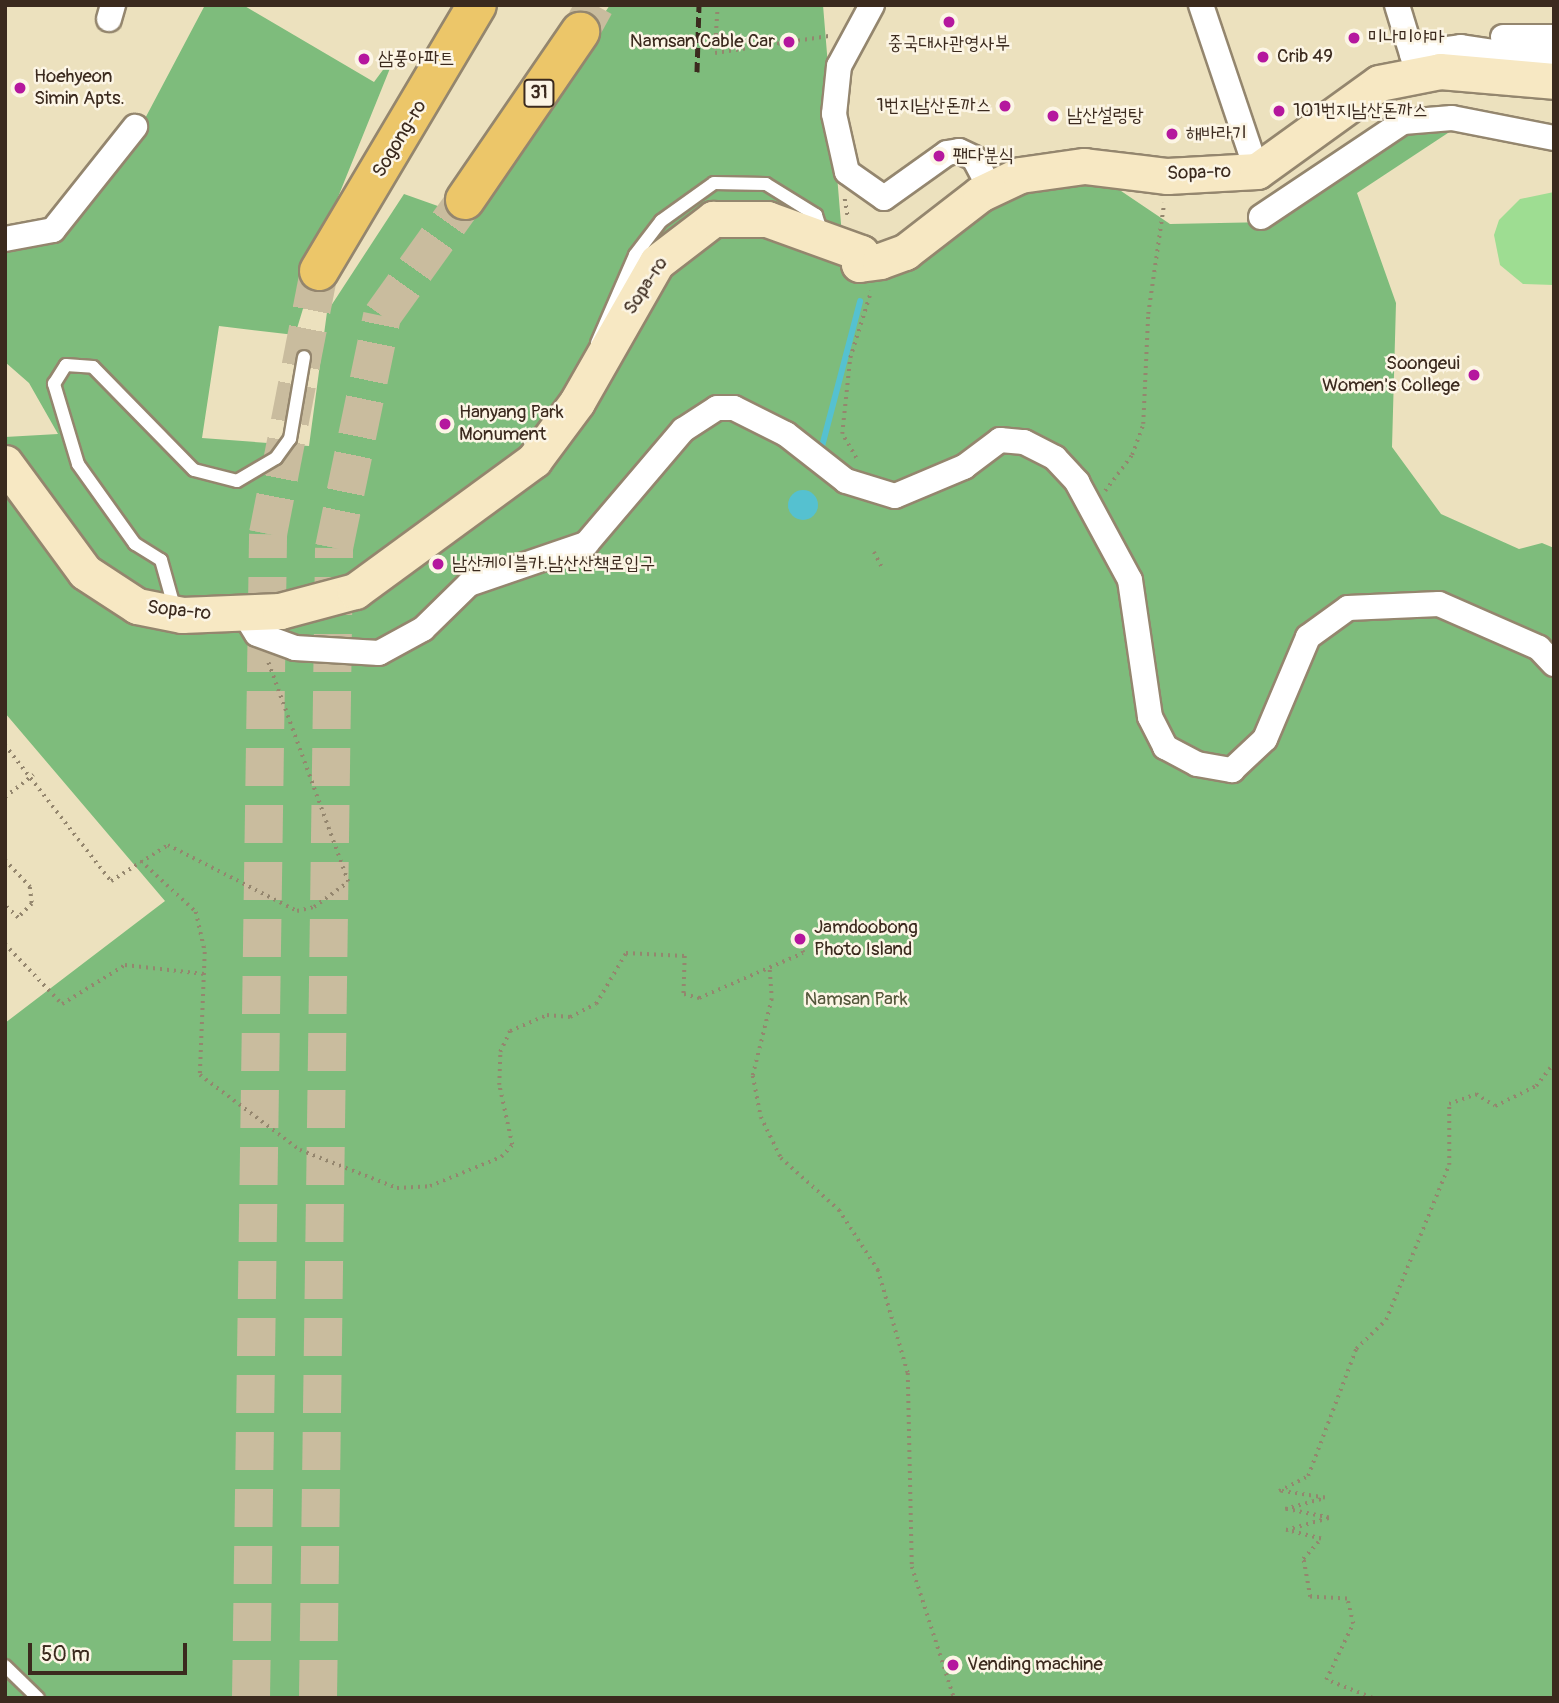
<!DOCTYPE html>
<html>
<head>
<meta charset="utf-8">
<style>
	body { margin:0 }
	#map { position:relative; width:1559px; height:1703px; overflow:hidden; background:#ece1be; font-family:Pangolin,"Poor Story",sans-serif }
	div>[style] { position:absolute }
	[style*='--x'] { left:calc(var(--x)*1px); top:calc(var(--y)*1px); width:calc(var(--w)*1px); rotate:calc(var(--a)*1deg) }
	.green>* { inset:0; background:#9edd92 }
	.forest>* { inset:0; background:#7ebc7c }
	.water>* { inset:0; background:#55c1d0 }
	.round { border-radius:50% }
	.stream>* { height:6px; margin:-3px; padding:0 3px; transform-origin:3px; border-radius:3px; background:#55c1d0 }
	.primary-tunnel>* { height:38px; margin-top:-19px; transform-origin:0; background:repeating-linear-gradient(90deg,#c9bc9e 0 38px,transparent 0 57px) }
	.path>* { height:3.5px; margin-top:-1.75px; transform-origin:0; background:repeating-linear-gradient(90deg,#94866e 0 2px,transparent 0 7px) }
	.roads { filter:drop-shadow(2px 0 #94866e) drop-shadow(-2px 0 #94866e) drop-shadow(0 2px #94866e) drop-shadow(0 -2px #94866e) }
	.lane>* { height:12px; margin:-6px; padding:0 6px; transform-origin:6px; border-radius:6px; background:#fff }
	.street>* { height:24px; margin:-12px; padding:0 12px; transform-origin:12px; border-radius:12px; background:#fff }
	.secondary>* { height:35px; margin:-17.5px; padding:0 17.5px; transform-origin:17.5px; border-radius:17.5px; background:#f7e8c3 }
	.primary>* { height:38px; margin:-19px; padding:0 19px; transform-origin:19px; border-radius:19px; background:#ecc669 }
	.rail>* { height:5px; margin-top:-2.5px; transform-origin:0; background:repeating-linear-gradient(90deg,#3b2a1e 0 10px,transparent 0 15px) }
	.dots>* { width:19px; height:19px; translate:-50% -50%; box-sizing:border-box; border:4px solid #fcf5e5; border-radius:50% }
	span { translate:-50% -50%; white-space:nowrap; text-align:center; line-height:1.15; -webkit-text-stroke:5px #fcf5e5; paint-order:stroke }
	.shield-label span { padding:2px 5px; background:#fcf5e5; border:2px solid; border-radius:5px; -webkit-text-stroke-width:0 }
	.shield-label { font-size:18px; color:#3b2a1e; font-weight:700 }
	.poi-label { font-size:19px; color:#3b2a1e }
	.left { translate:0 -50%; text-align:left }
	.right { translate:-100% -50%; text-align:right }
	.street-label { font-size:19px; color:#3b2a1e }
	.park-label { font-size:19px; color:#54573b }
	.frame { position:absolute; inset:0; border:7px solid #3b2a1e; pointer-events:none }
	.scale { position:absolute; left:28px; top:1643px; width:159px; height:32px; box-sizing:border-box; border:4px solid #3b2a1e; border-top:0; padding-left:9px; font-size:21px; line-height:24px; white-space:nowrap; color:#3b2a1e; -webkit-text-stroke:5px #fcf5e5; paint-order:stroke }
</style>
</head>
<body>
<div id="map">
	<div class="green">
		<i style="clip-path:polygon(1554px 192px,1554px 285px,1523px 284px,1500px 265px,1494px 235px,1499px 220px,1520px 199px)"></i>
	</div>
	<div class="forest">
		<i style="clip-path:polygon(205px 5px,243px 5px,374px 82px,397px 51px,334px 207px,295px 335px,219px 326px,202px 438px,309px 446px,327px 312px,404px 194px,466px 216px,610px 5px,823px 5px,843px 248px,860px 264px,980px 194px,1084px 166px,1170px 224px,1270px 222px,1419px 125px,1457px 127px,1357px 193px,1396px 303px,1392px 447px,1441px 514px,1519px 549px,1542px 543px,1554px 548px,1554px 1698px,5px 1698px,5px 1023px,165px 901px,5px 713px,5px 437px,58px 434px,29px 383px,5px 362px,5px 248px,53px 239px,140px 128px)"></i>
	</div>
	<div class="water">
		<i class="round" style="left:788px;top:490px;width:30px;height:30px"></i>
	</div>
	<div class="stream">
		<i style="--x:820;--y:454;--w:158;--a:-75.3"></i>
	</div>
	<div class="primary-tunnel">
		<i style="--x:580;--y:32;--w:31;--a:-61"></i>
		<i style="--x:251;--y:1698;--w:1164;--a:-89.16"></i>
		<i style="--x:268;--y:534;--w:268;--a:-79"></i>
		<i style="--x:318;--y:1698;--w:1150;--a:-89.2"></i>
		<i style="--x:334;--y:548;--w:237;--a:-78.3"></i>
		<i style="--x:382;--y:316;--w:143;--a:-54.4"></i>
	</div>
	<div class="path">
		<i style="--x:718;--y:5;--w:48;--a:93.6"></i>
		<i style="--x:715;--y:53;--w:115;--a:-8.5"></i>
		<i style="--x:845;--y:199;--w:20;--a:81"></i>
		<i style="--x:856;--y:458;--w:28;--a:-120"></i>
		<i style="--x:842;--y:434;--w:76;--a:-84"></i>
		<i style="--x:850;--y:358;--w:70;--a:-72.6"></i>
		<i style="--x:1105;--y:491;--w:45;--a:-53.1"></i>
		<i style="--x:1132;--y:455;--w:33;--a:-70"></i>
		<i style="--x:1143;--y:424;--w:110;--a:-87.4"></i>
		<i style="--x:1148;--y:314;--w:112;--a:-81.8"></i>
		<i style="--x:874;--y:552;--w:19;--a:62"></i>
		<i style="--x:5;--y:745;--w:172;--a:52.1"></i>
		<i style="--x:111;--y:881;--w:67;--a:-32.3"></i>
		<i style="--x:168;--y:845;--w:145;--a:27.1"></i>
		<i style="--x:297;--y:911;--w:17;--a:-13"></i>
		<i style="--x:314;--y:907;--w:42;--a:-36.3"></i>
		<i style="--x:348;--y:882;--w:234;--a:-110"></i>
		<i style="--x:5;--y:797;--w:36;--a:-38"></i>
		<i style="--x:5;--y:860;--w:37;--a:47"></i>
		<i style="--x:30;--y:887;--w:17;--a:83"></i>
		<i style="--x:32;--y:904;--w:20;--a:135"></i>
		<i style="--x:18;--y:918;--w:18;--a:-137"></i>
		<i style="--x:141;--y:861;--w:75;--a:42.8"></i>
		<i style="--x:196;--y:912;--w:41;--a:77.3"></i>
		<i style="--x:205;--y:952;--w:123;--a:92.3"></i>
		<i style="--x:200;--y:1075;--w:125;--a:36.9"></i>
		<i style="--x:300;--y:1150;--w:104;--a:21.4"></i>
		<i style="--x:397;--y:1188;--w:33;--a:-3"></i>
		<i style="--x:430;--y:1186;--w:77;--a:-22.2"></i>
		<i style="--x:501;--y:1157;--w:16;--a:-47"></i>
		<i style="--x:512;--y:1145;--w:61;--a:-102.2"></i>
		<i style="--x:499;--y:1085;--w:33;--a:-88"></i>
		<i style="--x:500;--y:1052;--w:23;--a:-65"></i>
		<i style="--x:510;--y:1031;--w:40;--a:-23.4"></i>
		<i style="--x:547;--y:1015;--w:23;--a:5"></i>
		<i style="--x:570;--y:1017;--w:29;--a:-27"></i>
		<i style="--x:596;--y:1004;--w:59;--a:-59.5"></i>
		<i style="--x:626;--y:953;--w:59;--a:2.9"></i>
		<i style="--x:685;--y:956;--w:38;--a:92"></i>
		<i style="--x:684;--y:994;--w:16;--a:15"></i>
		<i style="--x:699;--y:998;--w:113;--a:-23.4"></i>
		<i style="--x:803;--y:953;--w:13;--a:-108"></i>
		<i style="--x:5;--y:944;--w:83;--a:46.5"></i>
		<i style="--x:62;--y:1004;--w:74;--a:-31.8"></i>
		<i style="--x:125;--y:965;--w:80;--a:6.5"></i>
		<i style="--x:770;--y:970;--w:29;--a:86"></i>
		<i style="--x:772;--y:999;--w:79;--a:103.9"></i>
		<i style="--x:753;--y:1076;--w:42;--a:79"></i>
		<i style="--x:761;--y:1117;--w:46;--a:64"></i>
		<i style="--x:781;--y:1158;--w:78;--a:41.9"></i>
		<i style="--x:839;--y:1210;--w:72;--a:57"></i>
		<i style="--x:878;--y:1270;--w:107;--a:73.8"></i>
		<i style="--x:908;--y:1373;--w:194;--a:88.8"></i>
		<i style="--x:912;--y:1567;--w:138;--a:72.2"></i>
		<i style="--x:1372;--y:1698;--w:49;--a:-158.6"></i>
		<i style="--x:1326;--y:1680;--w:62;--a:-64.3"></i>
		<i style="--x:1353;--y:1624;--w:26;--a:-103"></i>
		<i style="--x:1347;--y:1599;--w:37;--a:-177"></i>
		<i style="--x:1310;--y:1597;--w:39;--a:-100"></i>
		<i style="--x:1303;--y:1559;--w:27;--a:-48"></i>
		<i style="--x:1321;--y:1539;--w:36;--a:-166"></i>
		<i style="--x:1286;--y:1530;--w:45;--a:-15.6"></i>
		<i style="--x:1329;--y:1518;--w:45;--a:-168.4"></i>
		<i style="--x:1285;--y:1509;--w:41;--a:-15.4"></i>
		<i style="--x:1325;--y:1498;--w:47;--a:-171.3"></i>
		<i style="--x:1279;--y:1491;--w:33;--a:-27"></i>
		<i style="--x:1308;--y:1476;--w:136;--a:-69.3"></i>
		<i style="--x:1356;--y:1349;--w:42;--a:-44"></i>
		<i style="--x:1386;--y:1320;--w:167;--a:-67.9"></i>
		<i style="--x:1449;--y:1165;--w:61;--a:-90"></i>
		<i style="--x:1449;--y:1104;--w:29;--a:-20"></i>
		<i style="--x:1476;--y:1094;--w:22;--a:32"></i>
		<i style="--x:1495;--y:1106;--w:46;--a:-26"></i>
		<i style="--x:1536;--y:1086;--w:29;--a:-52"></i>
	</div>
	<div class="roads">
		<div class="lane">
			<i style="--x:597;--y:343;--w:96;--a:-66.6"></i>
			<i style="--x:635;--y:255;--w:43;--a:-52.6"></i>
			<i style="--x:661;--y:221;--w:65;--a:-35.6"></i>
			<i style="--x:714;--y:183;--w:52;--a:1.1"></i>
			<i style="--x:766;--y:184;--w:59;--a:31.8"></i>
			<i style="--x:816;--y:215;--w:20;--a:72"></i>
			<i style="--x:175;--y:610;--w:52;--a:-105.6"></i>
			<i style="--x:161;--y:560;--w:31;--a:-148"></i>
			<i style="--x:135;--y:544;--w:98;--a:-125.5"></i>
			<i style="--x:78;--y:464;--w:84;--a:-106.7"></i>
			<i style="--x:54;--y:384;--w:22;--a:-58"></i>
			<i style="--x:66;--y:365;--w:27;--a:4"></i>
			<i style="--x:93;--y:367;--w:144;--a:45.6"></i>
			<i style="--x:194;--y:470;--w:44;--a:14.3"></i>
			<i style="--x:237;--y:481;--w:45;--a:-30.5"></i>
			<i style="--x:276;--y:458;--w:24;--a:-54"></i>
			<i style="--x:290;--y:439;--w:83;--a:-80.3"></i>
			<i style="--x:5;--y:1666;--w:46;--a:44.1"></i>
		</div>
		<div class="street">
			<i style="--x:872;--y:5;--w:69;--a:118.4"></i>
			<i style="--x:839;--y:66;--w:48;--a:95.9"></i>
			<i style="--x:834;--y:114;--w:59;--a:77.4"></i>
			<i style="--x:847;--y:172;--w:45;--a:35.1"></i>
			<i style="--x:884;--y:198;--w:77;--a:-35.5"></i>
			<i style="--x:947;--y:153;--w:12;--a:-9"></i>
			<i style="--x:959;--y:151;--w:17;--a:25"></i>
			<i style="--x:974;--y:158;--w:34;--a:62"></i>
			<i style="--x:1201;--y:5;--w:175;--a:71.4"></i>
			<i style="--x:1397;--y:5;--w:65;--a:73"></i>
			<i style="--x:109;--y:19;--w:15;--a:-74"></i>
			<i style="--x:1503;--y:37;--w:51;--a:0"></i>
			<i style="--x:1412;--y:54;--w:49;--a:-8.1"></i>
			<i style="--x:1461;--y:47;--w:94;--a:8.6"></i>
			<i style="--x:1261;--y:217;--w:171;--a:-33.8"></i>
			<i style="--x:1403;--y:122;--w:49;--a:-4.7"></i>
			<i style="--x:1452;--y:118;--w:104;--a:11.1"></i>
			<i style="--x:5;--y:239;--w:49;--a:-10.6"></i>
			<i style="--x:53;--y:230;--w:132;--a:-51.5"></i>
			<i style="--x:245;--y:615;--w:22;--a:58"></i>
			<i style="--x:257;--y:634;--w:40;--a:20.2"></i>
			<i style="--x:295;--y:648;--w:84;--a:3.4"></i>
			<i style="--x:379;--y:653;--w:50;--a:-28.6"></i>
			<i style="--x:423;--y:629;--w:64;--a:-44.4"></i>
			<i style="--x:469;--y:584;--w:124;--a:-18.9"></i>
			<i style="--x:586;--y:544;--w:150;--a:-49.6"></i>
			<i style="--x:683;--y:430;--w:40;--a:-32.9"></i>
			<i style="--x:717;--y:408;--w:17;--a:0"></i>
			<i style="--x:734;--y:408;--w:58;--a:26.6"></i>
			<i style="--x:786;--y:434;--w:76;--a:38.1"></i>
			<i style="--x:846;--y:481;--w:51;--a:17"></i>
			<i style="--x:895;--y:496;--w:75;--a:-22.8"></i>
			<i style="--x:964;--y:467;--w:45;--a:-36.9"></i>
			<i style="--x:1000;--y:440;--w:24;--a:5"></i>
			<i style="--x:1024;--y:442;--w:35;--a:27"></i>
			<i style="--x:1055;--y:458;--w:33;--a:47"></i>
			<i style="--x:1077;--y:482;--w:111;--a:61.6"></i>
			<i style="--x:1130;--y:580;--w:138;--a:81.7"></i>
			<i style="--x:1150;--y:717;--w:34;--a:63"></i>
			<i style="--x:1165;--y:747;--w:36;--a:28"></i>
			<i style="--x:1197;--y:764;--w:36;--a:10"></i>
			<i style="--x:1232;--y:770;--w:45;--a:-43.2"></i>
			<i style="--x:1265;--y:739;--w:111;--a:-67.1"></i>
			<i style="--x:1308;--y:637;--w:49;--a:-35.9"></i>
			<i style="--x:1348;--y:608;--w:91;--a:-2.5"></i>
			<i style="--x:1439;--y:604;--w:109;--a:23.7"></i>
			<i style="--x:1539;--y:648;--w:22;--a:47"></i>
		</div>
		<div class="secondary">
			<i style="--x:5;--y:463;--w:135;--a:53.7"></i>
			<i style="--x:85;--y:572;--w:62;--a:33.2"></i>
			<i style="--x:137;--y:606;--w:46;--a:11.3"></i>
			<i style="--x:182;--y:615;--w:98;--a:-2.3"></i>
			<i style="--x:280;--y:611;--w:78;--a:-14.9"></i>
			<i style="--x:355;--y:591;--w:222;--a:-36.2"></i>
			<i style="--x:534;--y:460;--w:72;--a:-53.4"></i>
			<i style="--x:577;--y:402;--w:161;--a:-60.3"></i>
			<i style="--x:657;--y:262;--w:71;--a:-37.5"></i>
			<i style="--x:713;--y:219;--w:54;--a:0"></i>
			<i style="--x:767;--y:219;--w:100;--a:19.9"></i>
			<i style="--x:861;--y:253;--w:11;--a:100"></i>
			<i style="--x:859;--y:264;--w:21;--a:-8"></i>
			<i style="--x:880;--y:261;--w:27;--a:-20"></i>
			<i style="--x:905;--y:252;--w:95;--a:-37.7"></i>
			<i style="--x:980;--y:194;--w:44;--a:-25.4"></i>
			<i style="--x:1020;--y:175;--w:65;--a:-8"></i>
			<i style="--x:1084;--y:166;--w:84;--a:6.9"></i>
			<i style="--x:1167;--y:176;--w:90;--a:-3.2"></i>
			<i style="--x:1257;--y:171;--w:150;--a:-35.8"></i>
			<i style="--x:1379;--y:83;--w:62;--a:-11.1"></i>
			<i style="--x:1440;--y:71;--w:114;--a:5"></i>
		</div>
		<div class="primary">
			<i style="--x:465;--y:200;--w:204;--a:-55.6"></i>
			<i style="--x:319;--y:271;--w:309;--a:-59.3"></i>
		</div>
	</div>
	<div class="rail">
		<i style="--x:697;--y:72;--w:67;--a:-88.3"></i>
	</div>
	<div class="dots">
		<i style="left:949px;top:22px;background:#b5179e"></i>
		<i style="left:1354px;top:38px;background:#b5179e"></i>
		<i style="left:789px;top:42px;background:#b5179e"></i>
		<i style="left:1263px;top:57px;background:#b5179e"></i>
		<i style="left:364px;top:59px;background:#b5179e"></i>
		<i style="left:20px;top:88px;background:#b5179e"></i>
		<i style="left:1005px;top:106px;background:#b5179e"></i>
		<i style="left:1279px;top:111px;background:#b5179e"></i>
		<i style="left:1053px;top:116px;background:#b5179e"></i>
		<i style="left:1172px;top:134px;background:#b5179e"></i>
		<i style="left:939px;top:156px;background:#b5179e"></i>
		<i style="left:1474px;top:375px;background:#b5179e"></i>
		<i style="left:445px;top:424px;background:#b5179e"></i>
		<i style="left:438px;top:564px;background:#b5179e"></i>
		<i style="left:800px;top:939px;background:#b5179e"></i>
		<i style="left:953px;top:1665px;background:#b5179e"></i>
	</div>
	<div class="shield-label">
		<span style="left:539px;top:93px">31</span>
	</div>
	<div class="poi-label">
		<span class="left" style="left:1368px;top:38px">미나미야마</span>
		<span class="right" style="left:775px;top:42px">Namsan Cable Car</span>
		<span style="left:949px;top:44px">중국대사관영사부</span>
		<span class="left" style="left:1277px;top:57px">Crib 49</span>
		<span class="left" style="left:378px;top:59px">삼풍아파트</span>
		<span class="left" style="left:34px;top:88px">Hoehyeon<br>Simin Apts.</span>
		<span class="right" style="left:991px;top:106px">1번지남산돈까스</span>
		<span class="left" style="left:1293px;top:111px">101번지남산돈까스</span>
		<span class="left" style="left:1067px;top:116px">남산설렁탕</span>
		<span class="left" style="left:1186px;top:134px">해바라기</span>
		<span class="left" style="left:953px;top:156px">팬다분식</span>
		<span class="right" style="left:1460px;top:375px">Soongeui<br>Women's College</span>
		<span class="left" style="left:459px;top:424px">Hanyang Park<br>Monument</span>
		<span class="left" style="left:452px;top:564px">남산케이블카.남산산책로입구</span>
		<span class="left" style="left:814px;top:939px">Jamdoobong<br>Photo Island</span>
		<span class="left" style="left:967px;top:1665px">Vending machine</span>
	</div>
	<div class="street-label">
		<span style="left:400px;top:139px;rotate:-59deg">Sogong-ro</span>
		<span style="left:1199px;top:173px;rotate:-2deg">Sopa-ro</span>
		<span style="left:646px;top:286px;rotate:-57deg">Sopa-ro</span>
		<span style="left:179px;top:611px;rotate:6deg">Sopa-ro</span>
	</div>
	<div class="park-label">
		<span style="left:856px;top:1000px">Namsan Park</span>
	</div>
	<div class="frame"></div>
	<div class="scale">50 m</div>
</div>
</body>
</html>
